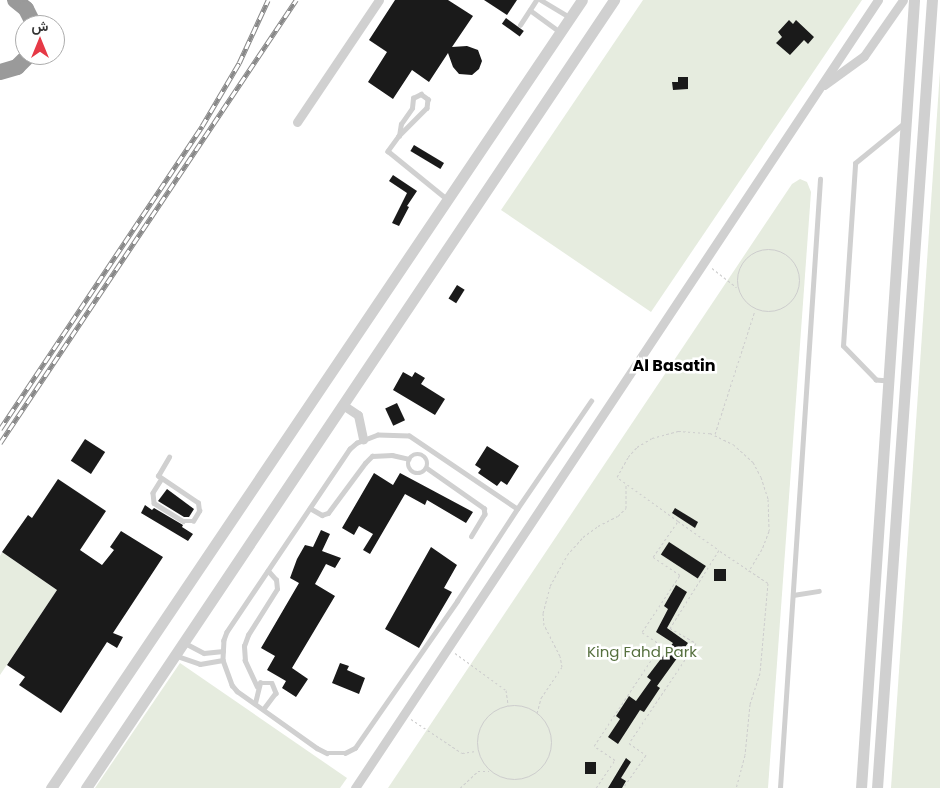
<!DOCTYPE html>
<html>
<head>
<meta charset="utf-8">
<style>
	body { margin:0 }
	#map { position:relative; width:940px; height:788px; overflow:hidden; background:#fff; font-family:Poppins,Vazirmatn,sans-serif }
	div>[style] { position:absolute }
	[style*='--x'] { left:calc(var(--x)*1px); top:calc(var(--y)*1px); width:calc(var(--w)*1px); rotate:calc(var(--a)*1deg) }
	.green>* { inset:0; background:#e6ecdf }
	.building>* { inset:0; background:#1a1a1a; transform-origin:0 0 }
	.path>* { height:1px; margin-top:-0.5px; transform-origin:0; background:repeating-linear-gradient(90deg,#cdcdcd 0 2.5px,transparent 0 5px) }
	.path>.ring { margin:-0.5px; padding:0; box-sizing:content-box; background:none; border:1px solid #cdcdcd; border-radius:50% }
	.service>* { height:4.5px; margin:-2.25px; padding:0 2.25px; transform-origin:2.25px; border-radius:2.25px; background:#d0d0d0 }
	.service>.ring { margin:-2.25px; padding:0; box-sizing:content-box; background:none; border:4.5px solid #d0d0d0; border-radius:50% }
	.minor>* { height:9px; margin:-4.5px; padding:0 4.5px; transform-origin:4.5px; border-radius:4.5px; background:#d0d0d0 }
	.tertiary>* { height:11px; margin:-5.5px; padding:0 5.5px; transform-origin:5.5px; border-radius:5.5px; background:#d0d0d0 }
	.motorway>* { height:16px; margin:-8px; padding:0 8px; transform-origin:8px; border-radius:8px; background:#9a9a9a }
	.rail>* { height:4.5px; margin-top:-2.25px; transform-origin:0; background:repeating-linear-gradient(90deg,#fff 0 8px,#888 0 16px); box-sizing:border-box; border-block:1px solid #888 }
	span { translate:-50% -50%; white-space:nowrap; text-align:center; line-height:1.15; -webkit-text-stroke:5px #fff; paint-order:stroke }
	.park-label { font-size:15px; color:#56703f }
	.neighbourhood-label { font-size:16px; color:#000; font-weight:700 }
	.north { position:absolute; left:15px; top:15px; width:50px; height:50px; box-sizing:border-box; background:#fff; border:1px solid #adadad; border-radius:50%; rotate:0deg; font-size:14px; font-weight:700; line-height:20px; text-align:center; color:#333 }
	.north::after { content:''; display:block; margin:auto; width:18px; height:22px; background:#e63946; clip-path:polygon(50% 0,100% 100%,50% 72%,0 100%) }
</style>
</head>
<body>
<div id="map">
	<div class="green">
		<i style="clip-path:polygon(643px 0,862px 0,651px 312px,501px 210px)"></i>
		<i style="clip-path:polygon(940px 71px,940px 788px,891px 788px)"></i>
		<i style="clip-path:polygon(800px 179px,807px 182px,811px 192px,768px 788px,388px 788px,792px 184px)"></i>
		<i style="clip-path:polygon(2px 552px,57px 590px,0 675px,0 556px)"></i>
		<i style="clip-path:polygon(180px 663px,347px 778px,340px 788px,95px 788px)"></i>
	</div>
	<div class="building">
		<i style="clip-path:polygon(395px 0,448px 0,473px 16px,452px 47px,467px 46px,478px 50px,482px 61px,479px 69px,472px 75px,459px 74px,453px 67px,448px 53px,429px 82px,412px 70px,393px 99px,368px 82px,387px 52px,369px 40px)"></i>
		<i style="clip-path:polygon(484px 0,517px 0,507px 15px)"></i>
		<i style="left:506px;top:18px;width:22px;height:7px;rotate:36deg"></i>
		<i style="clip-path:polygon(789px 20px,793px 24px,796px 20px,814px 37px,808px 44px,804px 40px,790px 55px,776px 43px,782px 37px,778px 32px)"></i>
		<i style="clip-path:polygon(678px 77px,688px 77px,688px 89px,673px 90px,672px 82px,678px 82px)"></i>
		<i style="left:414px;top:145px;width:35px;height:7px;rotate:31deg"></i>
		<i style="clip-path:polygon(393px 175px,417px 191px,407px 206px,409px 207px,399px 226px,392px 223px,407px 193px,389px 181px)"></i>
		<i style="left:457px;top:285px;width:9px;height:16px;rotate:32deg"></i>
		<i style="clip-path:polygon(403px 372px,412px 377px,415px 372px,425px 378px,421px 384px,445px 399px,435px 415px,393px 390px)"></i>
		<i style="left:397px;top:403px;width:19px;height:13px;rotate:65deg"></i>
		<i style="left:85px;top:439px;width:24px;height:26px;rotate:33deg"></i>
		<i style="clip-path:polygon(487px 446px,519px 466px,507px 485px,501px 481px,497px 486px,478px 473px,481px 469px,475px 465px)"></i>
		<i style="clip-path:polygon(374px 473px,393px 485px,400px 473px,473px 512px,466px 523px,427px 500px,425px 505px,405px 494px,370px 554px,363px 550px,373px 534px,359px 526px,354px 535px,342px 528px)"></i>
		<i style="clip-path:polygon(58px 479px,106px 511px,80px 550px,102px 565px,114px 550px,110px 547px,121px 531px,163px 557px,113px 633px,123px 637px,117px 648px,107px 642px,61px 713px,19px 685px,25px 677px,7px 665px,57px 590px,2px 552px,28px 515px,32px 518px)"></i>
		<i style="clip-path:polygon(167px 489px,194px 509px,189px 517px,184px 517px,158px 501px)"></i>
		<i style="clip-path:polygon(145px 505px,152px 510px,154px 508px,183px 525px,182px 527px,193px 534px,188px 541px,141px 513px)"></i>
		<i style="clip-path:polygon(675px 508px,698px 522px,695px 528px,672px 513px)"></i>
		<i style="clip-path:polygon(321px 530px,330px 534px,322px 551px,341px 558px,335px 568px,326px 564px,315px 584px,335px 596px,292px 668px,308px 679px,296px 697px,282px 688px,286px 681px,267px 670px,275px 656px,261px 648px,299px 583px,290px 578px,297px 559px,305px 545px,313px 547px)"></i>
		<i style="left:669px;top:542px;width:44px;height:15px;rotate:33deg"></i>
		<i style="clip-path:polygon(431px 547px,457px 565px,444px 588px,452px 592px,419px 648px,385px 629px)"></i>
		<i style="left:714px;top:569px;width:12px;height:12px"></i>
		<i style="clip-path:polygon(676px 585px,687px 592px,667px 628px,688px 643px,657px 686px,660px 688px,644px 712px,640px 710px,618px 744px,608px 737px,620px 719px,616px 716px,629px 696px,636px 701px,651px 680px,647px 677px,673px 643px,656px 632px,668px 609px,664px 606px)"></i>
		<i style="clip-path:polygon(340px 663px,349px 666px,347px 670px,365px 678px,359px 694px,332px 683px)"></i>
		<i style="clip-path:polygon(626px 758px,631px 762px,621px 778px,626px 781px,622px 788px,608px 788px)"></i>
		<i style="left:585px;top:762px;width:11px;height:12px"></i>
	</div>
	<div class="path">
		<i class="ring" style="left:737px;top:249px;width:61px;height:61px"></i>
		<i style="--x:712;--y:268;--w:31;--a:38"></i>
		<i style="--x:715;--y:434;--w:130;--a:-72.1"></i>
		<i style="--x:678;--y:521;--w:75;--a:-144.2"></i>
		<i style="--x:617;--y:477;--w:23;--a:-61"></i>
		<i style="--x:628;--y:457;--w:13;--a:-48"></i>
		<i style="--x:637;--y:447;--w:17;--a:-31"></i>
		<i style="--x:652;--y:438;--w:27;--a:-15"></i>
		<i style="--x:678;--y:431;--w:32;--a:4"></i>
		<i style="--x:710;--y:433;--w:25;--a:26"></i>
		<i style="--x:733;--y:444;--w:27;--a:42"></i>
		<i style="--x:753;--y:462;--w:17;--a:62"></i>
		<i style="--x:761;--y:477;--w:23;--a:72"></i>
		<i style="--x:768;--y:499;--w:32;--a:88"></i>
		<i style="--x:769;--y:531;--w:19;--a:111"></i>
		<i style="--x:762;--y:549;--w:26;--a:121"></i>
		<i style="--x:720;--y:551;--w:58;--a:33.7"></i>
		<i style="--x:768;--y:583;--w:90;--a:95.1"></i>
		<i style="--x:760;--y:673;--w:33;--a:108"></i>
		<i style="--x:750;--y:704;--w:51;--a:95.6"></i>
		<i style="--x:745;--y:755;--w:34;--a:105"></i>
		<i style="--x:455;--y:653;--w:63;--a:36"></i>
		<i style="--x:506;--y:690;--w:15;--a:82"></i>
		<i class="ring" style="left:477px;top:705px;width:73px;height:73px"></i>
		<i style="--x:537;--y:713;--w:16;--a:-75"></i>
		<i style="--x:541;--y:698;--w:37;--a:-56"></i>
		<i style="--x:562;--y:667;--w:11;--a:-100"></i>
		<i style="--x:560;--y:656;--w:35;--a:-117"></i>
		<i style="--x:544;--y:625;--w:12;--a:-95"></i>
		<i style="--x:543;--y:613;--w:28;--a:-75"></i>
		<i style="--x:550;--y:586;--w:35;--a:-61"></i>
		<i style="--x:567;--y:555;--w:24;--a:-48"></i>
		<i style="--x:583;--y:537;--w:19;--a:-36"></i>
		<i style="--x:598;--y:526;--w:22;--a:-27"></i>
		<i style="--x:618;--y:516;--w:11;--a:-45"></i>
		<i style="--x:626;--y:508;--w:23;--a:-90"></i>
		<i style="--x:411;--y:719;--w:61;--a:33.7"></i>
		<i style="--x:462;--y:753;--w:14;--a:-8"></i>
		<i style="--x:460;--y:788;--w:25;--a:-43"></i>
		<i style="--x:478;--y:771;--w:11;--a:0"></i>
		<i style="--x:596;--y:788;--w:34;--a:-56"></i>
		<i style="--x:615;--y:760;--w:25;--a:-146"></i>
		<i style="--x:594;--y:746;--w:121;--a:-56.4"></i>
		<i style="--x:661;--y:645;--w:23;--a:-146"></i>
		<i style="--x:642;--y:632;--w:69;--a:-56.3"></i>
		<i style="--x:680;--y:575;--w:32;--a:-146"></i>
		<i style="--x:653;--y:557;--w:44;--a:-55.2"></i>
		<i style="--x:678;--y:521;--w:50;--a:35.3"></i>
		<i style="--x:719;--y:550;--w:92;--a:122.1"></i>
		<i style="--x:670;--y:628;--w:30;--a:30"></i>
		<i style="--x:696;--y:643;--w:120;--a:123.8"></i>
		<i style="--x:629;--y:743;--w:21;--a:35"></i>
		<i style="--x:646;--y:755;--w:40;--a:124.9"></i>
	</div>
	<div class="service">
		<i style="--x:541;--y:0;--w:33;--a:31"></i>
		<i style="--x:530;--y:10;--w:36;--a:36"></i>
		<i style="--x:520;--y:25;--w:30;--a:-57"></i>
		<i style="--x:421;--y:94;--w:9;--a:36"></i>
		<i style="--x:428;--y:99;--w:9;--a:96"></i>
		<i style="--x:427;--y:108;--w:40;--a:135"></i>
		<i style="--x:399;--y:136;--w:12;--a:-81"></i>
		<i style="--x:401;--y:124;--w:19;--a:-55"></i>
		<i style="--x:412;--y:108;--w:10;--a:-84"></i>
		<i style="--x:413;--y:98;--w:9;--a:-27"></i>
		<i style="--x:399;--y:136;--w:19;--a:126"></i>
		<i style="--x:388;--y:151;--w:76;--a:39.1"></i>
		<i style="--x:888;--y:381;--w:12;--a:-175"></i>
		<i style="--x:876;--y:380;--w:47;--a:-134.1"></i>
		<i style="--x:843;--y:346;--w:183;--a:-86.2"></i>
		<i style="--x:855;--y:163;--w:62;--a:-39.1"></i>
		<i class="ring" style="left:408px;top:454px;width:15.5px;height:15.5px"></i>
		<i style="--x:427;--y:468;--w:70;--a:35.1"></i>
		<i style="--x:484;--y:508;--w:6;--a:81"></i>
		<i style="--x:485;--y:514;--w:26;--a:121"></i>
		<i style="--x:161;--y:480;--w:15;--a:122"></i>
		<i style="--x:153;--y:493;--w:10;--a:84"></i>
		<i style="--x:154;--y:503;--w:34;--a:32"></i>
		<i style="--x:183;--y:521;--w:10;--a:0"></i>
		<i style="--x:193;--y:521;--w:12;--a:-59"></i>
		<i style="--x:199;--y:511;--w:8;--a:-97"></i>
		<i style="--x:198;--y:503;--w:48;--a:-146"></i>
		<i style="--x:158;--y:476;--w:22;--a:-60"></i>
		<i style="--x:310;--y:508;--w:14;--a:30"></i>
		<i style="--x:322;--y:515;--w:6;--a:-18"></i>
		<i style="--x:328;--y:513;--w:62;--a:-53.5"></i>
		<i style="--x:365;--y:463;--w:10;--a:-45"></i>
		<i style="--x:372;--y:456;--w:20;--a:-3"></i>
		<i style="--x:392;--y:455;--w:17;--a:13"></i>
		<i style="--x:517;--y:509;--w:130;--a:-145.9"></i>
		<i style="--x:409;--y:436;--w:31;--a:-178"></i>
		<i style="--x:378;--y:435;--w:22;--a:159"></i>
		<i style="--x:357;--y:443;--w:9;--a:139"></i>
		<i style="--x:350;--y:449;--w:220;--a:123.9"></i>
		<i style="--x:227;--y:632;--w:9;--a:111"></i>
		<i style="--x:224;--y:640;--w:20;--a:93"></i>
		<i style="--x:223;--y:660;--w:27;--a:70"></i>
		<i style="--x:232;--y:685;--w:8;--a:50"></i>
		<i style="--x:237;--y:691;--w:98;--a:35.5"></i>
		<i style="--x:317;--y:748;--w:11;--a:27"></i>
		<i style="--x:327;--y:753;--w:18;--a:0"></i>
		<i style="--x:345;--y:753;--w:11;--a:-27"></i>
		<i style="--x:355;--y:748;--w:179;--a:-55.2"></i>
		<i style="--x:457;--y:601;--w:110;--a:-56.9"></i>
		<i style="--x:517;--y:509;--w:131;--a:-55.6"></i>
		<i style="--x:793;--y:595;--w:26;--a:-9"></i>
		<i style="--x:185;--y:643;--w:21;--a:28"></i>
		<i style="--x:204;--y:653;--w:19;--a:-6"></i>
		<i style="--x:177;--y:656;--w:24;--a:19"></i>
		<i style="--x:200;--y:664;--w:23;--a:-10"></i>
		<i style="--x:257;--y:687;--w:29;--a:-115"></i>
		<i style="--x:245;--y:661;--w:15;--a:-94"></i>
		<i style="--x:244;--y:646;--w:12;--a:-70"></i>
		<i style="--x:248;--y:635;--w:54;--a:-57.8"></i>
		<i style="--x:277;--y:589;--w:9;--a:-96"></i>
		<i style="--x:276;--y:580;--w:12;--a:-132"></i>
		<i style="--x:255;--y:703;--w:21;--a:-76"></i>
		<i style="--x:260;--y:683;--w:12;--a:0"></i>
		<i style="--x:272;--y:683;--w:11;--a:68"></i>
		<i style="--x:276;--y:693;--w:20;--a:127"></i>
		<i style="--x:780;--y:788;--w:610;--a:-86.24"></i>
	</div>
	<div class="minor">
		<i style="--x:824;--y:85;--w:49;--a:-35.9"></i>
		<i style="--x:864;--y:56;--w:68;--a:-55.1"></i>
		<i style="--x:297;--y:122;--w:147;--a:-56.1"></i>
		<i style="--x:343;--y:405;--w:18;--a:34"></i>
		<i style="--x:358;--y:415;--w:25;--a:78"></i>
		<i style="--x:355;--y:788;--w:946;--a:-56.43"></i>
	</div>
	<div class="tertiary">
		<i style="--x:51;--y:788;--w:950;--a:-56.03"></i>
		<i style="--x:86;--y:788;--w:949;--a:-56.18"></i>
		<i style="--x:861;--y:788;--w:790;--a:-86.15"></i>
		<i style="--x:877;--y:788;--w:790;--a:-86.01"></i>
	</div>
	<div class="motorway">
		<i style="--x:15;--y:0;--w:14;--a:39"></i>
		<i style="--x:26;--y:9;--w:18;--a:63"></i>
		<i style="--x:0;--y:72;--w:18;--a:-16"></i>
		<i style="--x:17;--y:67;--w:17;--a:-45"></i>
	</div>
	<div class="rail">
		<i style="--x:0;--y:429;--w:364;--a:-56.3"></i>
		<i style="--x:202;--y:126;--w:73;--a:-59.6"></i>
		<i style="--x:239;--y:63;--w:69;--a:-65.3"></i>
		<i style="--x:0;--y:443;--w:533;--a:-56.25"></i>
	</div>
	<div class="park-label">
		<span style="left:642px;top:652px">King Fahd Park</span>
	</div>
	<div class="neighbourhood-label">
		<span style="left:674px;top:366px">Al Basatin</span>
	</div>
	<div class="north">ش</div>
</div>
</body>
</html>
